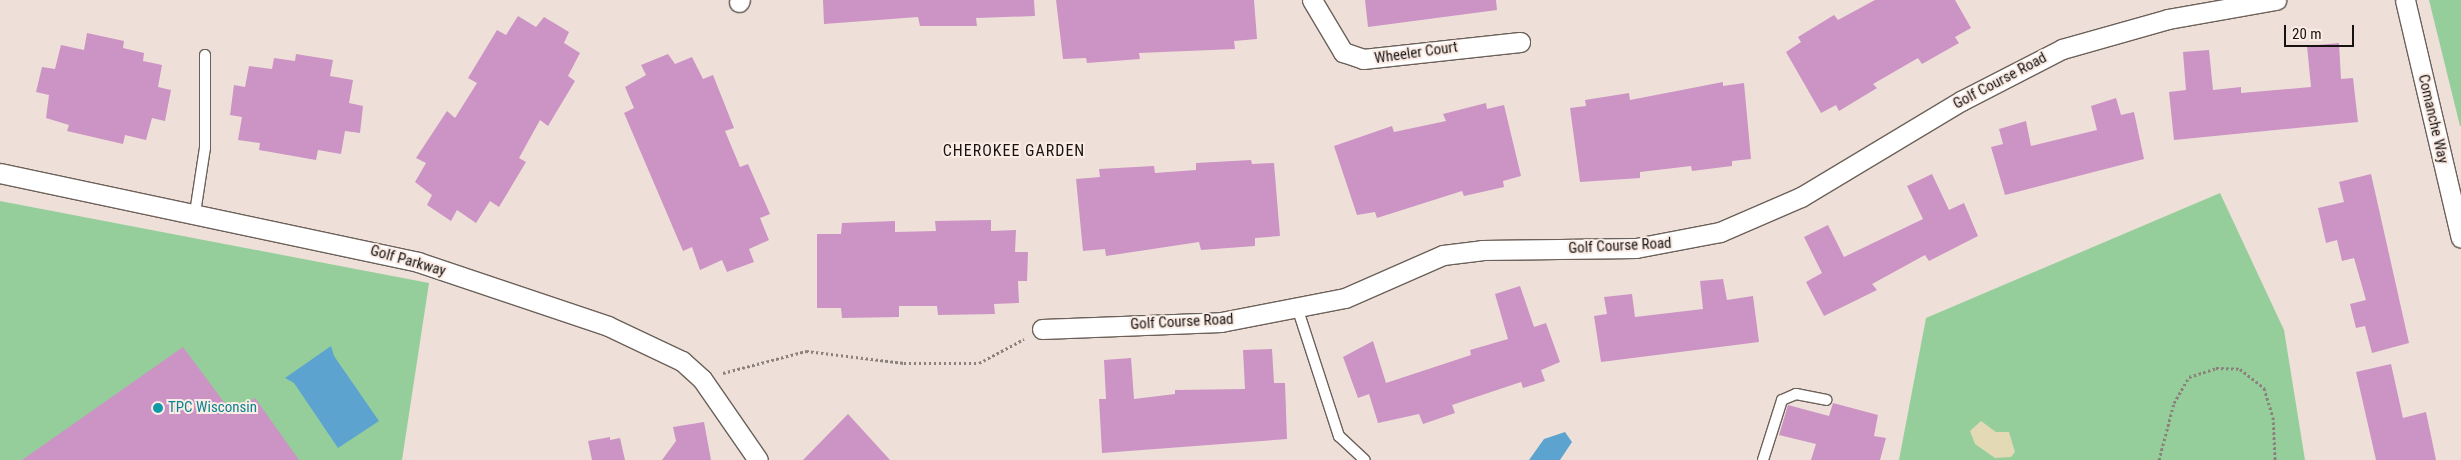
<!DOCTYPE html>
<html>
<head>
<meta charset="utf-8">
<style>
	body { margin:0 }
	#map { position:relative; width:2461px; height:460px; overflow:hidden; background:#eee0d8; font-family:"Roboto Condensed",sans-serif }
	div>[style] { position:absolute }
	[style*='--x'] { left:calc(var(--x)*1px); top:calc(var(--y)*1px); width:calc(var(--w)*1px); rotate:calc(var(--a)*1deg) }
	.green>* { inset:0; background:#95ce9b }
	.sand>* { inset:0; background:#e3d9b4 }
	.water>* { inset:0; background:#5ca4cf }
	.building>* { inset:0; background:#cc93c5 }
	.path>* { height:3px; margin-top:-1.5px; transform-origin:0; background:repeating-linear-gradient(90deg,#8c827d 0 2.5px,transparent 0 5px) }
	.roads { filter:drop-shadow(1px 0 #6c615a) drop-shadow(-1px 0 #6c615a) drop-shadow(0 1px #6c615a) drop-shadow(0 -1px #6c615a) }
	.lane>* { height:10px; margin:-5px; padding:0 5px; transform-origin:5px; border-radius:5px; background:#fff }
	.street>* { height:19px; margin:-9.5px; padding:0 9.5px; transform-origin:9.5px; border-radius:9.5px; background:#fff }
	.dots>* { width:14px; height:14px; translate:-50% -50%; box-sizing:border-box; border:2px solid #fbede6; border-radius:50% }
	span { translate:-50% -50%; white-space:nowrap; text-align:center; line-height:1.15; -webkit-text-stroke:4px #fbede6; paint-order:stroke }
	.street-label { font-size:15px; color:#181311 }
	.culture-label { font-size:15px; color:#0d838f }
	.left { translate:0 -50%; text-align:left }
	.neighbourhood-label { font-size:16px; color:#181311; letter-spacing:1px }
	.scale { position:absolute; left:2284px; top:25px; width:70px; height:22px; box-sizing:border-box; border:2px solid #181311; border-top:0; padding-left:6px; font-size:15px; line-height:18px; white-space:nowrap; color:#181311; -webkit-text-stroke:4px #fbede6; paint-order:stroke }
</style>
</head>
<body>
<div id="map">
	<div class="green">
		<i style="clip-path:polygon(2429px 0,2461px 0,2461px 126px,2460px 126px)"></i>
		<i style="clip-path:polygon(2220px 193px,2284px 330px,2305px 460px,1899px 460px,1926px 318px)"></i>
		<i style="clip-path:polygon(0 201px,429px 283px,402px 460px,0 460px)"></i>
	</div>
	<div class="sand">
		<i style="clip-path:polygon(1981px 421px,1996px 432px,2009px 432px,2015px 452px,2011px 457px,1995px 458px,1975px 444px,1970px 431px)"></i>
	</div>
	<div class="water">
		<i style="clip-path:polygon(331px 346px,334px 356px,379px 421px,338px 448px,294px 383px,285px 378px)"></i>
		<i style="clip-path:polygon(1565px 432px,1572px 442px,1560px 460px,1529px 460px,1544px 439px)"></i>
	</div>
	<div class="building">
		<i style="clip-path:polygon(823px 0,1034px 0,1035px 16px,976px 18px,977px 26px,920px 26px,918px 17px,824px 24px)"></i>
		<i style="clip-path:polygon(1056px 0,1254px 0,1257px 39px,1234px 41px,1235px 49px,1139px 53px,1140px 59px,1087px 63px,1086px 58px,1063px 59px)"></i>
		<i style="clip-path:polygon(1365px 0,1496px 0,1497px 10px,1368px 27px)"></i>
		<i style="clip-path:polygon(1875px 0,1955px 0,1971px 28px,1955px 37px,1959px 43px,1922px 64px,1918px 58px,1873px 84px,1877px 88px,1839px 111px,1836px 105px,1821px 113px,1786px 52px,1801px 42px,1798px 37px,1834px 15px,1838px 20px)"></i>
		<i style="clip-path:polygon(518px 16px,536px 27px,544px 17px,569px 32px,564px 43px,580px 53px,568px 76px,575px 81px,548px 126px,540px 120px,519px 158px,526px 162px,499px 207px,490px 201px,476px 223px,457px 210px,451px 221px,427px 205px,432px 195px,415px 182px,426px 163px,416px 158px,447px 111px,455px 118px,477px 83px,468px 78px,497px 30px,506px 35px)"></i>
		<i style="clip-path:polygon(87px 33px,124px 41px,123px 48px,144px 53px,143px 61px,162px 65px,158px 87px,171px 90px,165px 121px,152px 118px,146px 140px,125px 135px,123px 144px,67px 131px,69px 125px,46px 118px,49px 95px,36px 92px,42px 67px,55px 69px,61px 45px,84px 50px)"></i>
		<i style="clip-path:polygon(2339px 43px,2341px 79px,2353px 78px,2358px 122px,2174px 140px,2169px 92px,2186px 90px,2183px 52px,2209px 50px,2213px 90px,2241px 87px,2241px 93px,2311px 87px,2307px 46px)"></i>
		<i style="clip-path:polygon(296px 54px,333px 60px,330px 76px,353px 80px,349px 103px,363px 106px,360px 133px,345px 131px,341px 154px,318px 150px,316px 160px,259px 150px,260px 143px,238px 140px,242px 117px,230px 115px,234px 85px,245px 87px,249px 66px,272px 69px,274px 58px,295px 61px)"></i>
		<i style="clip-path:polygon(668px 54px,675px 64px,692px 57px,703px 79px,713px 75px,734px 128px,725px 131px,740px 167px,748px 164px,770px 214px,760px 218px,769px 240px,749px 249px,754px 262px,727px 272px,722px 260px,700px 270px,692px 247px,683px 251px,624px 113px,634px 108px,625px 87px,646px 75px,641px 65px)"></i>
		<i style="clip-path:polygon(1723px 82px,1723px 86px,1744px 83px,1751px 159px,1732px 161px,1732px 166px,1692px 171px,1691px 166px,1640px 172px,1640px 178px,1580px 182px,1570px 108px,1586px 106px,1585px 100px,1629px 93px,1630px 100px)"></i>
		<i style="clip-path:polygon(2116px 98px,2121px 115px,2134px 112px,2144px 159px,2005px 195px,1991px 147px,2003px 144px,1999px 129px,2026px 121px,2031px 146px,2097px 130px,2091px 106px)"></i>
		<i style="clip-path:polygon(1486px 103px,1487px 109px,1504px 105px,1521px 176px,1503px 181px,1504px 187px,1464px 196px,1462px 191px,1377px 218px,1375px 212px,1357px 215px,1334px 146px,1392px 126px,1394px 132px,1446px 121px,1443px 114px)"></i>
		<i style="clip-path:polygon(1251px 160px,1252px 164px,1274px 163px,1280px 236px,1255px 238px,1255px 246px,1201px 250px,1199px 242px,1106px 256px,1105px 249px,1083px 251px,1076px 179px,1100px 177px,1099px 169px,1154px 166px,1155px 173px,1196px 170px,1196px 163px)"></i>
		<i style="clip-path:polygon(1932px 174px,1949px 210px,1964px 203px,1978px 236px,1929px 261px,1925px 255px,1872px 284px,1877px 290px,1824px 316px,1806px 282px,1822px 273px,1804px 237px,1828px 225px,1844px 257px,1923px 219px,1907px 186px)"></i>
		<i style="clip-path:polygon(2371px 174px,2409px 343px,2372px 353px,2365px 326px,2356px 328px,2350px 304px,2366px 300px,2354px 258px,2342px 261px,2337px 240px,2326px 243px,2318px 208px,2344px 202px,2339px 182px)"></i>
		<i style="clip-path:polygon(991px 220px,991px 231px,1016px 230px,1015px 252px,1028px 252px,1027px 281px,1018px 281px,1019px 303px,994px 304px,995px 314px,938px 315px,937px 306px,899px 306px,899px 317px,842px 318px,841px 308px,817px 308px,817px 234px,841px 234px,842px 223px,895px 221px,895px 232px,936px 231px,935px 221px)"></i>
		<i style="clip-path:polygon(1723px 279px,1727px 300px,1753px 296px,1759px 342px,1601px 362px,1594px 316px,1607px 314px,1604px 297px,1632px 294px,1635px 317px,1703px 309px,1700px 281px)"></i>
		<i style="clip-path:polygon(1520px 286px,1534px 327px,1546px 323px,1560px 362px,1541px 370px,1545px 381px,1523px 388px,1521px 382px,1452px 405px,1455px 413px,1423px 424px,1419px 414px,1378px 423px,1369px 394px,1358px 398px,1343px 357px,1373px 341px,1386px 383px,1471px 355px,1470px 350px,1508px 339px,1495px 294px)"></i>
		<i style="clip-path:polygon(183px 347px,232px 413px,255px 398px,299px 460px,22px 460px)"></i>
		<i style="clip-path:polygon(1272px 349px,1274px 383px,1285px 383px,1287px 439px,1102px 453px,1099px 399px,1106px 399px,1104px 360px,1131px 358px,1134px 399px,1175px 394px,1175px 390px,1245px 389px,1243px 350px)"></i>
		<i style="clip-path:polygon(2391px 364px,2403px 418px,2426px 412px,2436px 460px,2376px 460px,2356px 372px)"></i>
		<i style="clip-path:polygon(1833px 403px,1878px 415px,1874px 436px,1886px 438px,1880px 460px,1811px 460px,1816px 444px,1779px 435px,1788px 405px,1829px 416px)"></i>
		<i style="clip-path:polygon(848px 414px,890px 460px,803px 460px)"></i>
		<i style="clip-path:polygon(704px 422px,711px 460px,662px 460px,676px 441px,673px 427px)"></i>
		<i style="clip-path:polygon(610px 437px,610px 440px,620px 438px,625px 460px,592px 460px,588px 441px)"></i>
	</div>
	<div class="path">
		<i style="--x:723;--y:373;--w:86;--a:-14.8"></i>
		<i style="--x:806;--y:351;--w:99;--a:7"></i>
		<i style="--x:904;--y:363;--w:75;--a:0"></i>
		<i style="--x:979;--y:363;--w:51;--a:-28.1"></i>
		<i style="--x:2159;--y:460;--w:59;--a:-75.3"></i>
		<i style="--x:2174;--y:403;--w:30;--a:-60"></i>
		<i style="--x:2189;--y:377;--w:28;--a:-18"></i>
		<i style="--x:2216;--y:368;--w:24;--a:2"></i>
		<i style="--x:2240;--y:369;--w:31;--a:38"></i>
		<i style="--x:2264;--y:388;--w:30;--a:73"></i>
		<i style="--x:2273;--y:417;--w:43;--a:87.3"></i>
	</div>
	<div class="roads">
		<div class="lane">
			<i style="--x:195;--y:213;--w:66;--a:-81.3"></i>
			<i style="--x:205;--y:148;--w:93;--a:-90"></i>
			<i style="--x:1297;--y:307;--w:136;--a:72"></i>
			<i style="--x:1339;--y:436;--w:35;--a:43"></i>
			<i style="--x:1763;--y:460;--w:63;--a:-72.4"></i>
			<i style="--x:1782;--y:400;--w:15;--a:-23"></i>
			<i style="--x:1796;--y:394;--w:31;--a:11"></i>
		</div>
		<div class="street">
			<i style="--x:1312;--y:0;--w:61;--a:59.2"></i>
			<i style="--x:1343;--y:52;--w:21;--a:19"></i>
			<i style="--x:1363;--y:59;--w:158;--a:-6.2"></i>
			<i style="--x:2405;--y:0;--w:244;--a:76.8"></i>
			<i style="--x:739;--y:2;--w:2;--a:-63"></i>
			<i style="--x:0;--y:173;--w:427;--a:12"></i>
			<i style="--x:418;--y:262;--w:200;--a:18.6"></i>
			<i style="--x:608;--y:326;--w:82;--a:25.3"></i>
			<i style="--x:682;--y:361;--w:27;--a:42"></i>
			<i style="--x:702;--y:379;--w:98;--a:55.3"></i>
			<i style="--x:1042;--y:329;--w:179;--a:-2.2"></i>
			<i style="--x:1221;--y:322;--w:126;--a:-11"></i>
			<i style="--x:1345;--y:298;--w:107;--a:-23.7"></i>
			<i style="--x:1443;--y:255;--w:39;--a:-7"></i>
			<i style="--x:1482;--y:250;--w:154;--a:-0.7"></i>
			<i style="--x:1636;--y:248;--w:86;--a:-10.8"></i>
			<i style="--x:1720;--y:232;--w:88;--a:-23.4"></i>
			<i style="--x:1801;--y:197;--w:187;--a:-31"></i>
			<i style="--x:1961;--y:101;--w:114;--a:-27.2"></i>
			<i style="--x:2062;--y:49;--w:110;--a:-15.8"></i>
			<i style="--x:2168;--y:19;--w:110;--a:-10"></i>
		</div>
	</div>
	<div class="dots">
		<i style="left:158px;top:408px;background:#0f9aa8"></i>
	</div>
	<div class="street-label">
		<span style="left:1416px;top:53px;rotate:-8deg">Wheeler Court</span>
		<span style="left:2000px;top:81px;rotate:-28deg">Golf Course Road</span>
		<span style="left:2433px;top:119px;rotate:77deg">Comanche Way</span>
		<span style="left:1620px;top:246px;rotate:-3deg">Golf Course Road</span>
		<span style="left:408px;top:261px;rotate:16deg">Golf Parkway</span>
		<span style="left:1182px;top:322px;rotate:-3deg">Golf Course Road</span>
	</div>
	<div class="culture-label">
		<span class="left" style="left:168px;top:408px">TPC Wisconsin</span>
	</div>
	<div class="neighbourhood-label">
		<span style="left:1014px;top:151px">CHEROKEE GARDEN</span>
	</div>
	<div class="scale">20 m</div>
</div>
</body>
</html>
